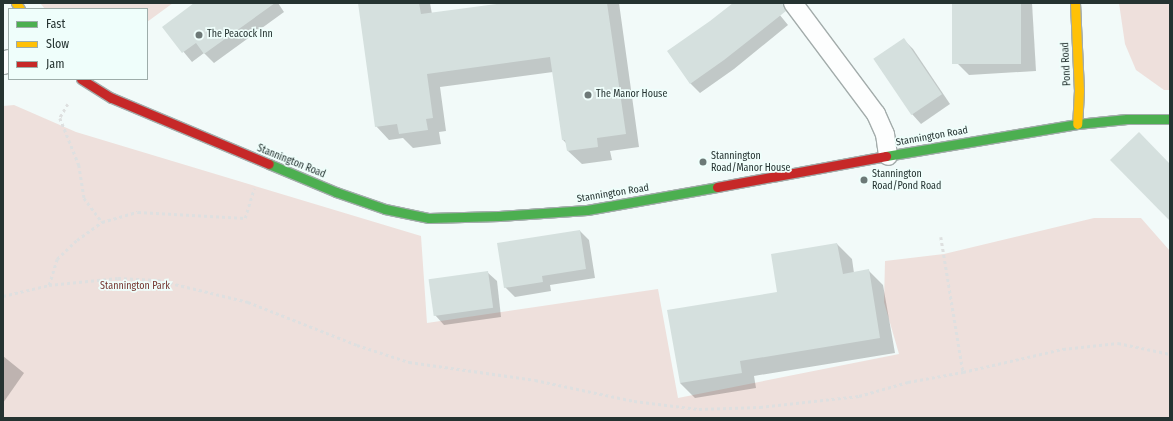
<!DOCTYPE html>
<html>
<head>
<meta charset="utf-8">
<style>
	body { margin:0 }
	#map { position:relative; width:1173px; height:421px; overflow:hidden; background:#f2faf9; font-family:"Fira Sans Condensed",sans-serif }
	div>[style] { position:absolute }
	[style*='--x'] { left:calc(var(--x)*1px); top:calc(var(--y)*1px); width:calc(var(--w)*1px); rotate:calc(var(--a)*1deg) }
	.green>* { inset:0; background:#eee0dc }
	.shadow>* { inset:0; background:#0003 }
	.building>* { inset:0; background:#d5e0de; transform-origin:0 0 }
	.path>* { height:2.5px; margin-top:-1.25px; transform-origin:0; background:repeating-linear-gradient(90deg,#dee0e0 0 3px,transparent 0 6px) }
	.roads { filter:drop-shadow(1px 0 #a3acab) drop-shadow(-1px 0 #a3acab) drop-shadow(0 1px #a3acab) drop-shadow(0 -1px #a3acab) }
	.lane>* { height:18px; margin:-9px; padding:0 9px; transform-origin:9px; border-radius:9px; background:#fdfefe }
	.street>* { height:22px; margin:-11px; padding:0 11px; transform-origin:11px; border-radius:11px; background:#fdfefe }
	.fast>* { height:9px; margin:-4.5px; padding:0 4.5px; transform-origin:4.5px; border-radius:4.5px; background:#4caf50 }
	.slow>* { height:9px; margin:-4.5px; padding:0 4.5px; transform-origin:4.5px; border-radius:4.5px; background:#ffc107 }
	.jam>* { height:9px; margin:-4.5px; padding:0 4.5px; transform-origin:4.5px; border-radius:4.5px; background:#c62828 }
	.dots>* { width:11px; height:11px; translate:-50% -50%; box-sizing:border-box; border:2px solid #effefb; border-radius:50% }
	span { translate:-50% -50%; white-space:nowrap; text-align:center; line-height:1.15; -webkit-text-stroke:3.5px #effefb; paint-order:stroke }
	.poi-label { font-size:10px; color:#253331 }
	.left { translate:0 -50%; text-align:left }
	.street-label { font-size:10px; color:#253331 }
	.park-label { font-size:10px; color:#753730 }
	.frame { position:absolute; inset:0; border:4px solid #253331; pointer-events:none }
	.legend { position:absolute; left:8px; top:8px; width:140px; height:72px; box-sizing:border-box; background:#effefb; border:1px solid #9eadaa; margin:0; padding:5px 7px; list-style:none; font-size:12px; color:#253331 }
	.legend li { display:flex; align-items:center; gap:8px; height:20px }
	.legend b { width:20px; border:1px solid #9eadaa }
</style>
</head>
<body>
<div id="map">
	<div class="green">
		<i style="clip-path:polygon(40px 3px,173px 3px,147px 22px,147px 9px,45px 9px)"></i>
		<i style="clip-path:polygon(1119px 3px,1170px 3px,1170px 90px,1164px 90px,1136px 70px,1125px 44px)"></i>
		<i style="clip-path:polygon(14px 105px,76px 132px,421px 236px,427px 323px,658px 289px,678px 398px,899px 354px,884px 302px,885px 261px,944px 254px,1094px 218px,1141px 218px,1170px 251px,1170px 418px,3px 418px,3px 106px)"></i>
	</div>
	<div class="shadow">
		<i style="clip-path:polygon(196px 3px,278px 3px,284px 12px,214px 63px,204px 53px,192px 62px,163px 27px)"></i>
		<i style="clip-path:polygon(359px 3px,430px 3px,432px 14px,511px 3px,619px 3px,639px 147px,610px 151px,612px 160px,582px 164px,568px 151px,567px 144px,563px 140px,553px 72px,440px 87px,446px 131px,439px 132px,441px 144px,413px 148px,403px 138px,389px 140px,376px 126px)"></i>
		<i style="clip-path:polygon(734px 3px,770px 3px,788px 25px,734px 69px,700px 93px,691px 84px,668px 51px,711px 22px)"></i>
		<i style="clip-path:polygon(953px 3px,1032px 3px,1036px 71px,969px 75px,957px 63px)"></i>
		<i style="clip-path:polygon(904px 40px,913px 49px,950px 104px,921px 124px,912px 114px,875px 60px)"></i>
		<i style="clip-path:polygon(580px 231px,589px 240px,595px 278px,550px 285px,551px 291px,515px 297px,505px 287px)"></i>
		<i style="clip-path:polygon(837px 244px,852px 259px,854px 273px,869px 271px,883px 285px,895px 353px,754px 376px,756px 388px,695px 398px,680px 383px,779px 292px)"></i>
		<i style="clip-path:polygon(487px 272px,497px 281px,501px 317px,444px 325px,435px 315px)"></i>
		<i style="clip-path:polygon(3px 356px,24px 373px,3px 403px)"></i>
	</div>
	<div class="building">
		<i style="clip-path:polygon(194px 3px,275px 3px,204px 54px,196px 43px,182px 53px,162px 27px)"></i>
		<i style="clip-path:polygon(358px 3px,419px 3px,421px 14px,504px 3px,607px 3px,626px 134px,597px 138px,598px 147px,567px 151px,565px 140px,562px 140px,550px 57px,427px 74px,433px 118px,426px 119px,428px 130px,399px 134px,397px 124px,375px 127px)"></i>
		<i style="clip-path:polygon(733px 3px,783px 3px,786px 11px,724px 60px,690px 84px,667px 51px,710px 21px)"></i>
		<i style="left:952px;top:3px;width:69px;height:61px"></i>
		<i style="left:904px;top:38px;width:68px;height:37px;rotate:56deg"></i>
		<i style="clip-path:polygon(1139px 132px,1170px 164px,1170px 221px,1110px 160px)"></i>
		<i style="clip-path:polygon(580px 230px,586px 269px,542px 276px,543px 282px,504px 288px,497px 243px)"></i>
		<i style="clip-path:polygon(837px 243px,843px 274px,869px 269px,880px 338px,740px 361px,742px 373px,680px 383px,667px 310px,777px 292px,771px 254px)"></i>
		<i style="left:488px;top:271px;width:37px;height:60px;rotate:82deg"></i>
	</div>
	<div class="path">
		<i style="--x:68;--y:104;--w:16;--a:120"></i>
		<i style="--x:60;--y:118;--w:51;--a:68"></i>
		<i style="--x:79;--y:165;--w:33;--a:81"></i>
		<i style="--x:84;--y:198;--w:30;--a:53"></i>
		<i style="--x:941;--y:237;--w:137;--a:80.7"></i>
		<i style="--x:49;--y:285;--w:27;--a:-73"></i>
		<i style="--x:57;--y:259;--w:28;--a:-44"></i>
		<i style="--x:77;--y:240;--w:31;--a:-36"></i>
		<i style="--x:102;--y:222;--w:37;--a:-16"></i>
		<i style="--x:138;--y:212;--w:107;--a:3.2"></i>
		<i style="--x:245;--y:218;--w:31;--a:-73"></i>
		<i style="--x:3;--y:296;--w:47;--a:-13.4"></i>
		<i style="--x:49;--y:285;--w:69;--a:-5.8"></i>
		<i style="--x:118;--y:278;--w:40;--a:2.9"></i>
		<i style="--x:158;--y:280;--w:93;--a:13.7"></i>
		<i style="--x:248;--y:302;--w:117;--a:21.5"></i>
		<i style="--x:357;--y:345;--w:55;--a:18.1"></i>
		<i style="--x:409;--y:362;--w:127;--a:8.1"></i>
		<i style="--x:535;--y:380;--w:101;--a:12"></i>
		<i style="--x:634;--y:401;--w:65;--a:7"></i>
		<i style="--x:699;--y:409;--w:61;--a:-1.9"></i>
		<i style="--x:760;--y:407;--w:100;--a:-6.3"></i>
		<i style="--x:859;--y:396;--w:51;--a:-15.9"></i>
		<i style="--x:908;--y:382;--w:56;--a:-10.3"></i>
		<i style="--x:963;--y:372;--w:103;--a:-13"></i>
		<i style="--x:1063;--y:349;--w:55;--a:-6.2"></i>
		<i style="--x:1118;--y:343;--w:53;--a:11.9"></i>
	</div>
	<div class="roads">
		<div class="lane">
			<i style="--x:793;--y:3;--w:139;--a:53.2"></i>
			<i style="--x:876;--y:114;--w:22;--a:66"></i>
			<i style="--x:885;--y:134;--w:22;--a:82"></i>
		</div>
		<div class="street">
			<i style="--x:3;--y:63;--w:6;--a:-18"></i>
		</div>
		<div class="fast">
			<i style="--x:886;--y:156;--w:194;--a:-9.5"></i>
			<i style="--x:1077;--y:124;--w:50;--a:-5.7"></i>
			<i style="--x:1127;--y:119;--w:43;--a:0"></i>
			<i style="--x:269;--y:164;--w:73;--a:22.7"></i>
			<i style="--x:336;--y:192;--w:52;--a:19.1"></i>
			<i style="--x:385;--y:209;--w:45;--a:11.6"></i>
			<i style="--x:429;--y:218;--w:70;--a:-1.6"></i>
			<i style="--x:499;--y:216;--w:88;--a:-3.9"></i>
			<i style="--x:587;--y:210;--w:132;--a:-10"></i>
		</div>
		<div class="slow">
			<i style="--x:16;--y:3;--w:7;--a:56"></i>
			<i style="--x:1075;--y:3;--w:87;--a:87.4"></i>
			<i style="--x:1079;--y:90;--w:34;--a:93"></i>
		</div>
		<div class="jam">
			<i style="--x:81;--y:79;--w:36;--a:32"></i>
			<i style="--x:112;--y:98;--w:170;--a:22.8"></i>
			<i style="--x:717;--y:187;--w:172;--a:-10.4"></i>
		</div>
	</div>
	<div class="dots">
		<i style="left:199px;top:35px;background:#6d7977"></i>
		<i style="left:588px;top:95px;background:#6d7977"></i>
		<i style="left:703px;top:162px;background:#6d7977"></i>
		<i style="left:864px;top:180px;background:#6d7977"></i>
	</div>
	<div class="poi-label">
		<span class="left" style="left:207px;top:35px">The Peacock Inn</span>
		<span class="left" style="left:596px;top:95px">The Manor House</span>
		<span class="left" style="left:711px;top:162px">Stannington<br>Road/Manor House</span>
		<span class="left" style="left:872px;top:180px">Stannington<br>Road/Pond Road</span>
	</div>
	<div class="street-label">
		<span style="left:1067px;top:64px;rotate:-93deg">Pond Road</span>
		<span style="left:932px;top:137px;rotate:-10deg">Stannington Road</span>
		<span style="left:291px;top:162px;rotate:22deg">Stannington Road</span>
		<span style="left:613px;top:194px;rotate:-9deg">Stannington Road</span>
	</div>
	<div class="park-label">
		<span style="left:135px;top:287px">Stannington Park</span>
	</div>
	<div class="frame"></div>
	<ul class="legend">
	<li><b style="height:5px;background:#4caf50"></b>Fast</li>
	<li><b style="height:5px;background:#ffc107"></b>Slow</li>
	<li><b style="height:5px;background:#c62828"></b>Jam</li>
	</ul>
</div>
</body>
</html>
